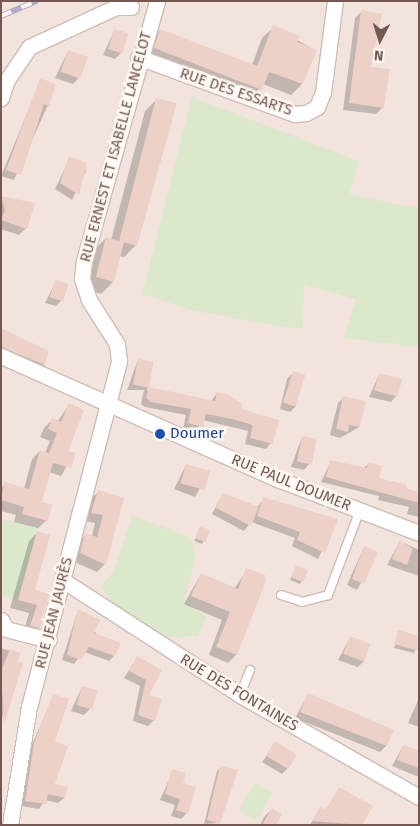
<!DOCTYPE html>
<html>
<head>
<meta charset="utf-8">
<style>
	body { margin:0 }
	#map { position:relative; width:420px; height:826px; overflow:hidden; background:#fbf3ed; font-family:"Fira Sans",sans-serif }
	div>[style] { position:absolute }
	[style*='--x'] { left:calc(var(--x)*1px); top:calc(var(--y)*1px); width:calc(var(--w)*1px); rotate:calc(var(--a)*1deg) }
	.residential>* { inset:0; background:#f2e4dc; transform-origin:0 0 }
	.green>* { inset:0; background:#dce8cc; transform-origin:0 0 }
	.shadow>* { inset:0; background:#0003 }
	.building>* { inset:0; background:#edd0c7; transform-origin:0 0 }
	.roads { filter:drop-shadow(1px 0 #cfbcb5) drop-shadow(-1px 0 #cfbcb5) drop-shadow(0 1px #cfbcb5) drop-shadow(0 -1px #cfbcb5) }
	.lane>* { height:8px; margin:-4px; padding:0 4px; transform-origin:4px; border-radius:4px; background:#fff }
	.street>* { height:15px; margin:-7.5px; padding:0 7.5px; transform-origin:7.5px; border-radius:7.5px; background:#fff }
	.rail>* { height:5.5px; margin-top:-2.75px; transform-origin:0; background:repeating-linear-gradient(90deg,#fef8f3 0 11px,#b4abc5 0 22px); box-sizing:border-box; border-block:1px solid #b4abc5 }
	.dots>* { width:14px; height:14px; translate:-50% -50%; box-sizing:border-box; border:2px solid #fef8f3; border-radius:50% }
	span { translate:-50% -50%; white-space:nowrap; text-align:center; line-height:1.15; -webkit-text-stroke:5px #fef8f3; paint-order:stroke }
	.street-label { font-size:15px; color:#745851 }
	.transit-label { font-size:15px; color:#164399 }
	.left { translate:0 -50%; text-align:left }
	.frame { position:absolute; inset:0; border:2px solid #745851; pointer-events:none }
	.north { position:absolute; left:355px; top:15px; width:50px; height:50px; -webkit-text-stroke:4px #fef8f3; paint-order:stroke; rotate:185deg; font-size:14px; font-weight:700; line-height:20px; text-align:center; color:#745851 }
	.north::after { content:''; display:block; margin:auto; width:18px; height:22px; background:#745851; clip-path:polygon(50% 0,100% 100%,50% 72%,0 100%) }
</style>
</head>
<body>
<div id="map">
	<div class="residential">
		<i style="left:1px;top:1px;width:418px;height:824px"></i>
	</div>
	<div class="green">
		<i style="clip-path:polygon(192px 97px,359px 161px,350px 194px,415px 208px,419px 196px,419px 347px,344px 338px,356px 299px,304px 285px,303px 327px,297px 329px,195px 311px,142px 294px)"></i>
		<i style="clip-path:polygon(132px 516px,191px 537px,196px 557px,184px 600px,206px 617px,198px 636px,166px 638px,108px 599px,101px 586px,114px 571px)"></i>
		<i style="clip-path:polygon(1px 519px,38px 527px,18px 600px,1px 595px)"></i>
		<i style="left:255px;top:783px;width:20px;height:32px;rotate:30deg"></i>
	</div>
	<div class="shadow">
		<i style="clip-path:polygon(362px 11px,369px 68px,383px 107px,376px 114px,343px 110px,355px 18px)"></i>
		<i style="clip-path:polygon(274px 27px,315px 50px,302px 84px,291px 95px,263px 84px,250px 100px,143px 59px,149px 41px,160px 30px,252px 65px,262px 38px)"></i>
		<i style="clip-path:polygon(114px 31px,121px 53px,115px 59px,103px 55px)"></i>
		<i style="clip-path:polygon(68px 51px,78px 79px,73px 84px,55px 78px)"></i>
		<i style="clip-path:polygon(41px 80px,48px 105px,14px 180px,1px 176px)"></i>
		<i style="clip-path:polygon(157px 99px,175px 104px,136px 245px,124px 257px,119px 256px,113px 282px,101px 294px,85px 289px,94px 250px,106px 238px,111px 240px,145px 111px)"></i>
		<i style="clip-path:polygon(70px 158px,80px 162px,86px 171px,72px 200px,55px 189px)"></i>
		<i style="clip-path:polygon(1px 197px,26px 228px,19px 235px,1px 229px)"></i>
		<i style="clip-path:polygon(56px 281px,62px 300px,56px 306px,45px 303px)"></i>
		<i style="clip-path:polygon(1px 330px,48px 352px,44px 365px,37px 372px,1px 357px)"></i>
		<i style="clip-path:polygon(138px 360px,153px 363px,147px 391px,211px 401px,217px 393px,271px 443px,266px 449px,245px 444px,248px 431px,203px 420px,196px 432px,183px 429px,186px 415px,145px 407px,141px 404px,144px 390px,127px 390px)"></i>
		<i style="clip-path:polygon(293px 373px,296px 406px,290px 412px,280px 409px,287px 379px)"></i>
		<i style="clip-path:polygon(379px 375px,397px 395px,391px 402px,369px 397px)"></i>
		<i style="clip-path:polygon(344px 397px,359px 427px,340px 438px,330px 435px,338px 403px)"></i>
		<i style="clip-path:polygon(69px 405px,66px 451px,74px 454px,61px 476px,49px 472px,40px 503px,47px 520px,38px 528px,14px 522px,16px 515px,1px 511px,1px 486px,24px 489px,32px 459px,40px 451px,45px 453px,50px 441px,40px 437px,44px 428px,52px 420px,57px 422px)"></i>
		<i style="clip-path:polygon(302px 437px,310px 463px,304px 470px,291px 467px)"></i>
		<i style="clip-path:polygon(331px 461px,363px 469px,368px 464px,378px 479px,419px 493px,419px 517px,407px 514px,409px 507px,378px 500px,379px 496px,321px 482px)"></i>
		<i style="clip-path:polygon(186px 465px,209px 472px,195px 497px,174px 489px)"></i>
		<i style="clip-path:polygon(98px 492px,123px 499px,105px 564px,97px 572px,72px 561px,77px 543px,86px 535px,92px 536px,95px 523px,84px 521px,90px 500px)"></i>
		<i style="clip-path:polygon(223px 494px,257px 507px,264px 499px,336px 520px,318px 559px,292px 546px,295px 538px,251px 522px,244px 531px,212px 514px)"></i>
		<i style="clip-path:polygon(201px 528px,209px 531px,202px 544px,194px 541px)"></i>
		<i style="clip-path:polygon(37px 533px,33px 591px,47px 595px,39px 627px,30px 636px,23px 634px,29px 613px,10px 608px,29px 541px)"></i>
		<i style="clip-path:polygon(400px 541px,419px 550px,419px 576px,387px 565px)"></i>
		<i style="clip-path:polygon(364px 547px,377px 553px,357px 590px,347px 585px)"></i>
		<i style="clip-path:polygon(296px 567px,302px 581px,300px 584px,290px 580px)"></i>
		<i style="clip-path:polygon(247px 570px,263px 576px,236px 655px,228px 663px,209px 655px,222px 620px,184px 604px,201px 574px,234px 589px)"></i>
		<i style="clip-path:polygon(78px 611px,114px 656px,109px 661px,84px 652px,74px 664px,62px 660px)"></i>
		<i style="clip-path:polygon(399px 633px,419px 642px,414px 653px,394px 648px)"></i>
		<i style="clip-path:polygon(350px 638px,364px 661px,358px 667px,338px 660px)"></i>
		<i style="clip-path:polygon(1px 648px,19px 654px,1px 722px)"></i>
		<i style="clip-path:polygon(137px 658px,160px 670px,147px 695px,154px 720px,148px 726px,133px 721px,140px 686px,124px 678px)"></i>
		<i style="clip-path:polygon(82px 687px,90px 709px,84px 715px,71px 711px)"></i>
		<i style="clip-path:polygon(54px 695px,54px 785px,66px 788px,64px 798px,58px 803px,45px 800px,39px 809px,21px 806px,30px 749px)"></i>
		<i style="clip-path:polygon(308px 695px,393px 731px,386px 746px,380px 752px,295px 718px)"></i>
		<i style="clip-path:polygon(419px 698px,419px 727px,408px 723px)"></i>
		<i style="clip-path:polygon(276px 743px,288px 768px,282px 774px,262px 762px)"></i>
		<i style="clip-path:polygon(403px 746px,419px 751px,419px 777px,392px 766px)"></i>
		<i style="clip-path:polygon(221px 767px,219px 823px,204px 824px,217px 771px)"></i>
		<i style="clip-path:polygon(173px 771px,182px 784px,187px 813px,181px 819px,171px 816px,175px 805px,160px 800px)"></i>
		<i style="clip-path:polygon(339px 789px,361px 825px,310px 825px,320px 808px,325px 811px)"></i>
		<i style="clip-path:polygon(272px 809px,275px 825px,260px 825px,264px 817px)"></i>
	</div>
	<div class="building">
		<i style="clip-path:polygon(361px 10px,382px 14px,371px 67px,390px 69px,384px 108px,349px 103px)"></i>
		<i style="clip-path:polygon(273px 25px,300px 36px,297px 42px,317px 50px,303px 84px,269px 72px,262px 90px,154px 48px,160px 29px,257px 66px)"></i>
		<i style="left:114px;top:29px;width:15px;height:21px;rotate:16deg"></i>
		<i style="left:68px;top:50px;width:21px;height:23px;rotate:19deg"></i>
		<i style="clip-path:polygon(40px 78px,56px 84px,49px 106px,44px 104px,21px 175px,6px 170px)"></i>
		<i style="clip-path:polygon(156px 98px,177px 103px,137px 246px,124px 242px,114px 282px,96px 277px,106px 237px,119px 241px)"></i>
		<i style="clip-path:polygon(69px 156px,87px 163px,79px 195px,60px 183px)"></i>
		<i style="clip-path:polygon(1px 196px,35px 203px,27px 229px,1px 220px,5px 210px)"></i>
		<i style="left:55px;top:280px;width:14px;height:18px;rotate:17deg"></i>
		<i style="clip-path:polygon(1px 328px,49px 351px,45px 365px,1px 347px)"></i>
		<i style="left:138px;top:359px;width:16px;height:26px;rotate:11deg"></i>
		<i style="left:293px;top:371px;width:13px;height:33px;rotate:18deg"></i>
		<i style="left:379px;top:373px;width:24px;height:18px;rotate:15deg"></i>
		<i style="clip-path:polygon(149px 387px,215px 401px,217px 392px,229px 395px,242px 404px,241px 409px,279px 420px,273px 444px,250px 438px,253px 425px,232px 419px,206px 414px,203px 427px,188px 423px,191px 409px,151px 402px,146px 398px)"></i>
		<i style="clip-path:polygon(343px 396px,366px 401px,360px 427px,349px 425px,348px 432px,336px 429px)"></i>
		<i style="clip-path:polygon(69px 403px,84px 410px,68px 451px,76px 453px,71px 468px,53px 463px,42px 502px,52px 505px,48px 521px,22px 514px,24px 507px,1px 500px,4px 482px,29px 489px,40px 450px,49px 453px,57px 433px,48px 429px,52px 418px,61px 422px)"></i>
		<i style="left:302px;top:436px;width:15px;height:26px;rotate:11deg"></i>
		<i style="clip-path:polygon(330px 460px,367px 468px,368px 462px,382px 466px,379px 478px,407px 485px,406px 489px,419px 492px,419px 503px,326px 477px)"></i>
		<i style="left:186px;top:464px;width:25px;height:20px;rotate:16deg"></i>
		<i style="clip-path:polygon(98px 490px,124px 498px,106px 565px,80px 553px,85px 533px,97px 537px,103px 515px,91px 513px)"></i>
		<i style="clip-path:polygon(223px 493px,259px 507px,251px 526px,216px 508px)"></i>
		<i style="clip-path:polygon(263px 497px,338px 519px,325px 553px,297px 540px,300px 532px,257px 516px)"></i>
		<i style="left:200px;top:526px;width:11px;height:13px;rotate:22deg"></i>
		<i style="clip-path:polygon(37px 531px,50px 535px,35px 590px,49px 594px,40px 628px,30px 626px,37px 605px,18px 600px)"></i>
		<i style="clip-path:polygon(400px 540px,413px 549px,407px 565px,392px 559px)"></i>
		<i style="clip-path:polygon(364px 546px,378px 552px,364px 584px,352px 579px)"></i>
		<i style="left:296px;top:565px;width:13px;height:13px;rotate:23deg"></i>
		<i style="clip-path:polygon(246px 568px,265px 575px,266px 581px,237px 655px,216px 647px,230px 612px,191px 596px,201px 573px,238px 589px)"></i>
		<i style="clip-path:polygon(78px 609px,100px 620px,94px 633px,121px 643px,115px 656px,89px 647px,81px 660px,67px 655px)"></i>
		<i style="clip-path:polygon(398px 630px,419px 636px,419px 651px,394px 644px)"></i>
		<i style="left:350px;top:636px;width:22px;height:19px;rotate:21deg"></i>
		<i style="clip-path:polygon(10px 649px,21px 653px,18px 661px,23px 663px,4px 725px,1px 671px)"></i>
		<i style="clip-path:polygon(137px 656px,162px 670px,149px 695px,162px 699px,155px 721px,138px 715px,146px 680px,129px 671px)"></i>
		<i style="left:82px;top:686px;width:16px;height:20px;rotate:15deg"></i>
		<i style="clip-path:polygon(308px 693px,394px 730px,387px 746px,300px 712px)"></i>
		<i style="clip-path:polygon(53px 694px,69px 699px,55px 741px,68px 746px,55px 784px,68px 787px,65px 798px,48px 794px,46px 804px,25px 801px,34px 743px)"></i>
		<i style="left:275px;top:741px;width:26px;height:17px;rotate:32deg"></i>
		<i style="clip-path:polygon(403px 745px,419px 751px,419px 768px,397px 760px)"></i>
		<i style="clip-path:polygon(220px 766px,238px 770px,220px 824px,207px 820px)"></i>
		<i style="clip-path:polygon(172px 769px,186px 773px,183px 783px,196px 787px,188px 814px,176px 810px,180px 799px,165px 794px)"></i>
		<i style="clip-path:polygon(339px 787px,373px 806px,362px 825px,312px 821px,320px 807px,326px 810px)"></i>
		<i style="clip-path:polygon(272px 808px,282px 814px,276px 825px,262px 825px)"></i>
	</div>
	<div class="roads">
		<div class="lane">
			<i style="--x:281;--y:595;--w:22;--a:18"></i>
			<i style="--x:302;--y:602;--w:27;--a:-15"></i>
			<i style="--x:328;--y:595;--w:91;--a:-69.4"></i>
			<i style="--x:240;--y:695;--w:27;--a:-68"></i>
		</div>
		<div class="street">
			<i style="--x:138;--y:57;--w:167;--a:20"></i>
			<i style="--x:295;--y:114;--w:11;--a:-5"></i>
			<i style="--x:306;--y:113;--w:13;--a:-29"></i>
			<i style="--x:317;--y:107;--w:16;--a:-68"></i>
			<i style="--x:323;--y:92;--w:92;--a:-82.5"></i>
			<i style="--x:1;--y:98;--w:19;--a:-72"></i>
			<i style="--x:7;--y:80;--w:40;--a:-56"></i>
			<i style="--x:29;--y:47;--w:96;--a:-24.7"></i>
			<i style="--x:116;--y:7;--w:15;--a:0"></i>
			<i style="--x:1;--y:356;--w:305;--a:24"></i>
			<i style="--x:280;--y:480;--w:149;--a:20.9"></i>
			<i style="--x:64;--y:581;--w:210;--a:32.9"></i>
			<i style="--x:240;--y:695;--w:206;--a:29.7"></i>
			<i style="--x:1;--y:620;--w:10;--a:61"></i>
			<i style="--x:6;--y:629;--w:44;--a:14.3"></i>
			<i style="--x:10;--y:825;--w:120;--a:-80.9"></i>
			<i style="--x:29;--y:707;--w:358;--a:-75.4"></i>
			<i style="--x:119;--y:361;--w:17;--a:-97"></i>
			<i style="--x:117;--y:344;--w:52;--a:-122.5"></i>
			<i style="--x:89;--y:300;--w:22;--a:-108"></i>
			<i style="--x:82;--y:279;--w:18;--a:-84"></i>
			<i style="--x:84;--y:261;--w:270;--a:-74.3"></i>
		</div>
	</div>
	<div class="rail">
		<i style="--x:1;--y:16;--w:39;--a:-23"></i>
	</div>
	<div class="dots">
		<i style="left:160px;top:434px;background:#1a4fb4"></i>
	</div>
	<div class="street-label">
		<span style="left:236px;top:92px;rotate:19deg">RUE DES ESSARTS</span>
		<span style="left:116px;top:147px;rotate:-75deg">RUE ERNEST ET ISABELLE LANCELOT</span>
		<span style="left:291px;top:483px;rotate:22deg">RUE PAUL DOUMER</span>
		<span style="left:54px;top:613px;rotate:-76deg">RUE JEAN JAURÈS</span>
		<span style="left:239px;top:693px;rotate:31deg">RUE DES FONTAINES</span>
	</div>
	<div class="transit-label">
		<span class="left" style="left:170px;top:434px">Doumer</span>
	</div>
	<div class="frame"></div>
	<div class="north">N</div>
</div>
</body>
</html>
